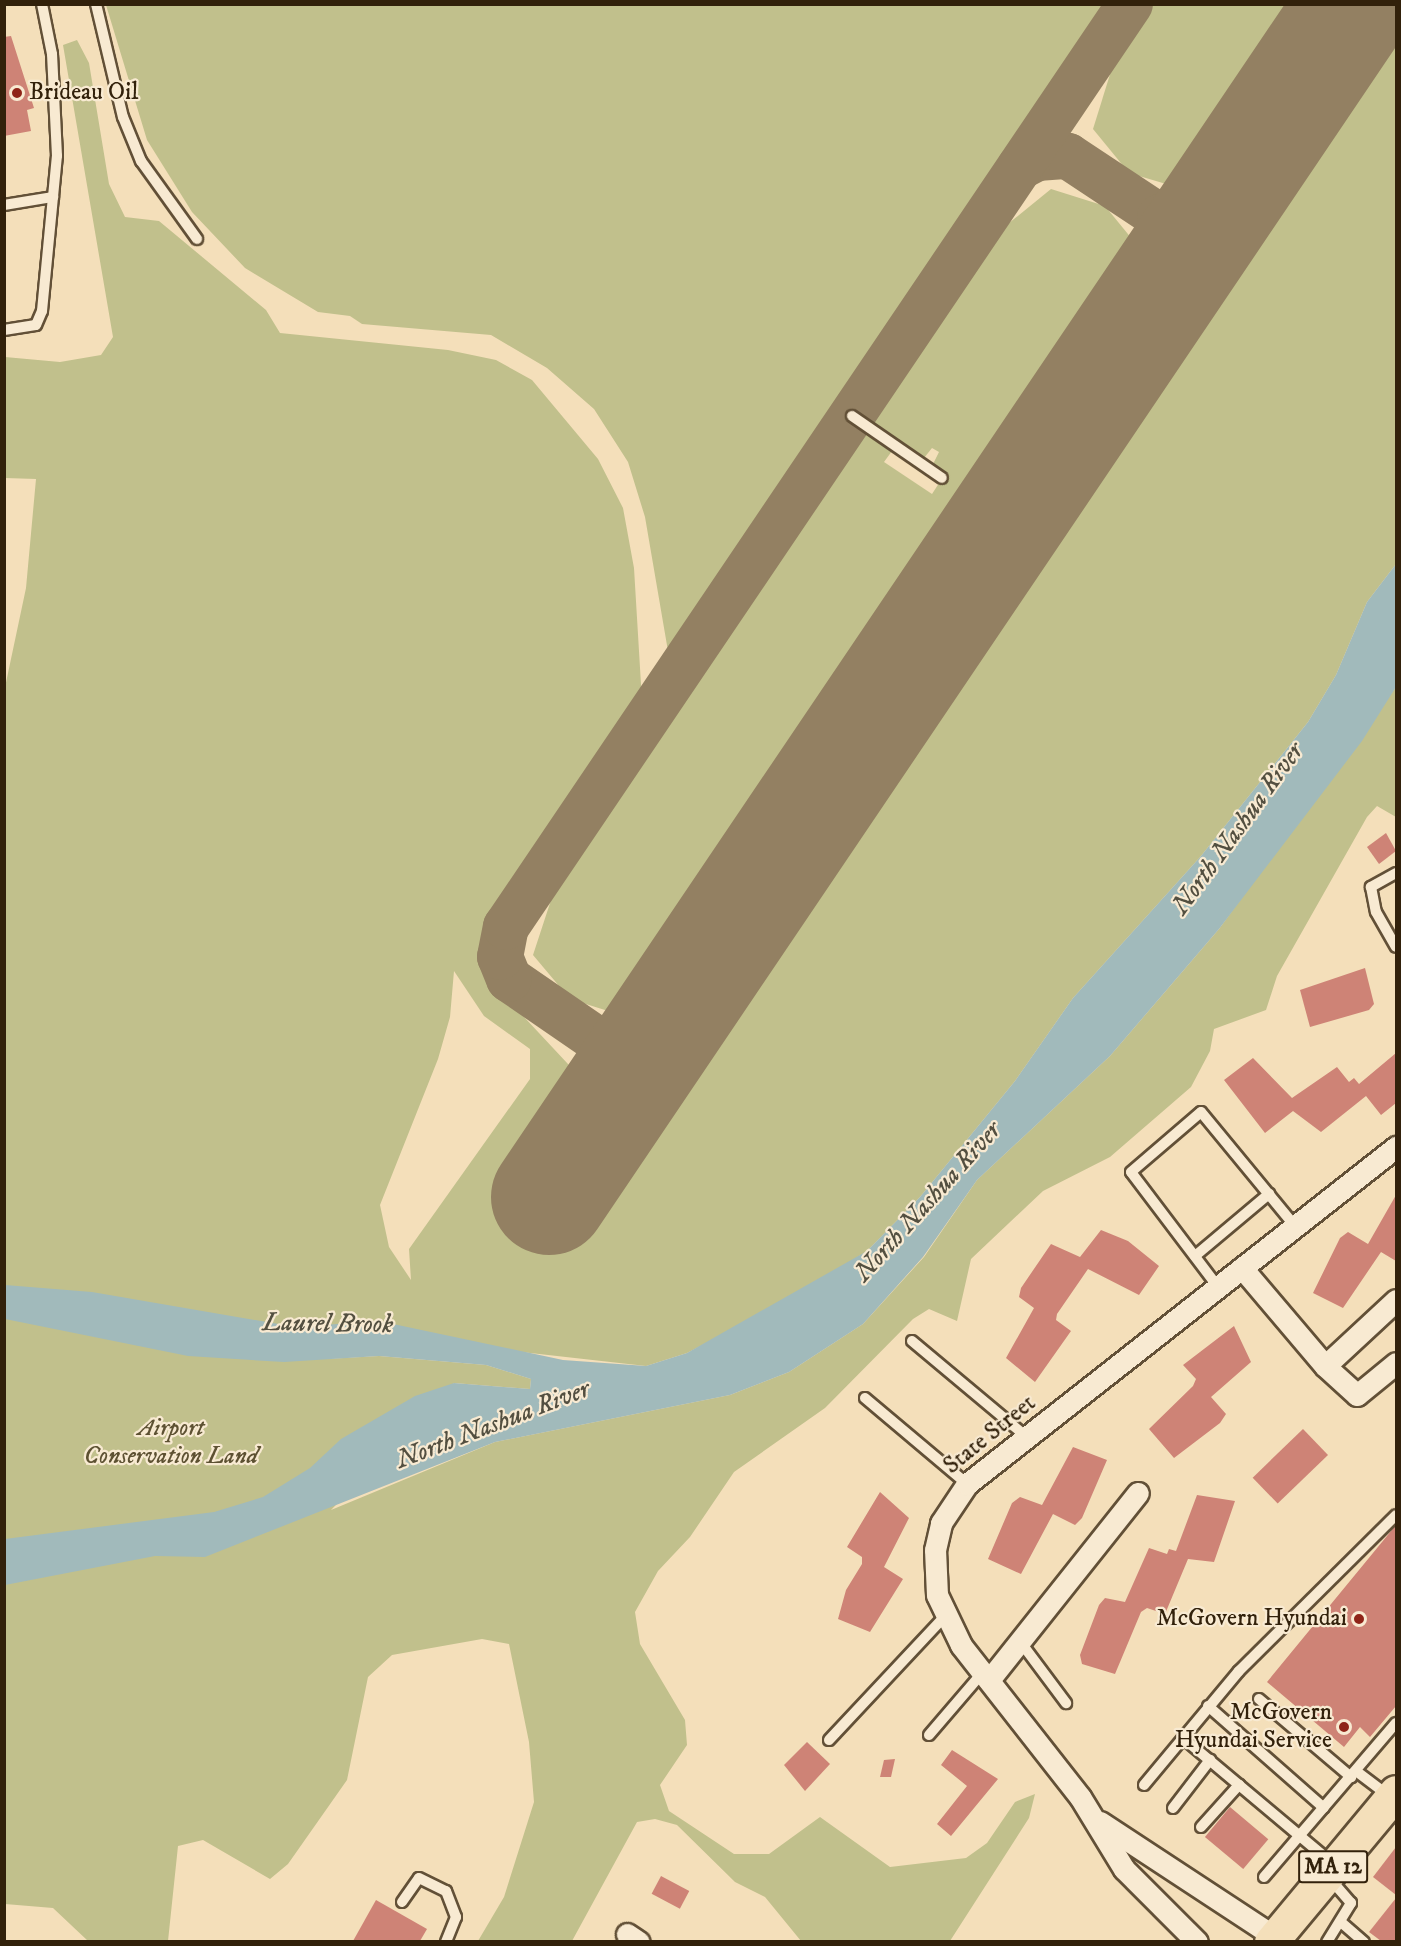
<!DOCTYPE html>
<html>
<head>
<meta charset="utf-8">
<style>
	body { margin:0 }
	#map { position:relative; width:1401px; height:1946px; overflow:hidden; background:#f4dfba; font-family:"IM FELL DW Pica",serif }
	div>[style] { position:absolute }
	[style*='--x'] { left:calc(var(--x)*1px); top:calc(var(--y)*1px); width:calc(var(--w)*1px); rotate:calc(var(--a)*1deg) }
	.green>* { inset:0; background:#c1c08c }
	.water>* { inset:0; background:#a1babb }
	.taxiway>* { height:46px; margin:-23px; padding:0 23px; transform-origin:23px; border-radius:23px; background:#938062 }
	.runway>* { height:116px; margin:-58px; padding:0 58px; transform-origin:58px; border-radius:58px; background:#938062 }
	.building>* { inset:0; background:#ce8376; transform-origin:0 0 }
	.roads { filter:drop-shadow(2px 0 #625037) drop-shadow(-2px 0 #625037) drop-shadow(0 2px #625037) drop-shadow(0 -2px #625037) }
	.service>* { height:10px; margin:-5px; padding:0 5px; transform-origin:5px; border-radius:5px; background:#f8ead2 }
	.minor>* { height:21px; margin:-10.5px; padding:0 10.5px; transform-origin:10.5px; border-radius:10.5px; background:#f8ead2 }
	.trunk>* { height:33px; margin:-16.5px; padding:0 16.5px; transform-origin:16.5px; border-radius:16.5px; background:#f4dfba }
	.dots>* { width:16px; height:16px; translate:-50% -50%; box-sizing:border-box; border:3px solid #f8ead2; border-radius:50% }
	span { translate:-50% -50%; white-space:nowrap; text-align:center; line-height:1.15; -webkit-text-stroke:4.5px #f8ead2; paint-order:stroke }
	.shield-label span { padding:2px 4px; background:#f8ead2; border:2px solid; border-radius:4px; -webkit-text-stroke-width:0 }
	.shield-label { font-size:22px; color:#32210b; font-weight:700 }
	.poi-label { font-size:24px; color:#32210b }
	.left { translate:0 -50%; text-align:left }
	.right { translate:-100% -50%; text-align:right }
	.park-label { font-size:24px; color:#5d5132; font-style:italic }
	.street-label { font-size:24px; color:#32210b }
	.water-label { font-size:26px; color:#534f40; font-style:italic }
	.frame { position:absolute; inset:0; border:6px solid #32210b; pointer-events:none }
</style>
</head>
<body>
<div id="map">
	<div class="green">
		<i style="clip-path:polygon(106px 5px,106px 4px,1112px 5px,669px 657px,645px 517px,628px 462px,594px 409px,547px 368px,491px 335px,362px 324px,350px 316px,318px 312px,245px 268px,192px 212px,147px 140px)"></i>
		<i style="clip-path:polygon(1150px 5px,1308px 5px,1183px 189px,1129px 173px,1093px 129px,1112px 68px)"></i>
		<i style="clip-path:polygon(evenodd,1396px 14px,1396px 564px,1367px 602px,1336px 675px,1308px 722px,1201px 856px,1073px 998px,1015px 1081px,920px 1197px,867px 1251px,796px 1296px,687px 1353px,646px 1366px,291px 1326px,326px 1359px,379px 1356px,486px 1365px,531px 1379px,530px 1389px,454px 1383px,331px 1510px,495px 1442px,730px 1395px,789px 1372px,863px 1324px,924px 1257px,977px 1180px,1110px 1056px,1219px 929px,1396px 687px,1396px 817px,1377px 806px,1367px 817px,1277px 976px,1266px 1010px,1214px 1029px,1210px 1051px,1191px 1087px,1110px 1157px,1043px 1191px,971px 1259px,957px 1321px,929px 1309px,913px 1319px,825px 1408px,734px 1472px,690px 1537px,658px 1571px,635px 1612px,640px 1644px,685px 1720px,687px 1745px,660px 1785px,669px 1811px,734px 1854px,769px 1854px,820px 1817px,890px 1867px,966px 1858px,987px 1843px,1015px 1802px,1035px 1794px,1029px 1818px,950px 1941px,801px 1941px,765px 1897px,735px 1882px,677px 1825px,655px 1819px,637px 1822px,572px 1941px,478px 1941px,504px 1897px,534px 1802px,529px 1742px,509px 1644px,482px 1639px,392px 1655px,368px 1677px,347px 1780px,288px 1864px,270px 1879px,203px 1840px,178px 1846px,168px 1941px,88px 1941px,53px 1908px,5px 1904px,4px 692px,26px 588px,36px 479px,5px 478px,5px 357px,60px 362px,101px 355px,113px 337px,63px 45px,77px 40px,89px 63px,109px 184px,125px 217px,159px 221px,266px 310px,280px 333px,448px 350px,496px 360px,532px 380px,598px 459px,623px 508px,634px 568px,642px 701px,491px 922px,484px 948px,496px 987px,582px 1079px,515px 1179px,581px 1220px,1396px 14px,454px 971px,484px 1016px,530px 1049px,530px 1079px,409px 1249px,411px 1280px,389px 1247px,380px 1205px,438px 1059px,450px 1017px,454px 971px)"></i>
		<i style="clip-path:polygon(1051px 189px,1105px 206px,1141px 250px,624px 1016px,570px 999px,533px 955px,552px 897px,627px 774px,860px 430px,892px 451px,884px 462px,932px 494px,945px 474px,933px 464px,939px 452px,932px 448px,924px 458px,867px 420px,1003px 228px)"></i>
	</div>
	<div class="water">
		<i style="clip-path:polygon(1396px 564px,1396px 687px,1362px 741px,1219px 929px,1110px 1056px,977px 1180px,923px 1257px,863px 1324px,789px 1372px,730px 1395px,495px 1442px,205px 1557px,155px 1556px,5px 1585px,5px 1539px,214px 1512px,263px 1497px,310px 1468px,341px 1439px,415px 1396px,454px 1383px,530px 1389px,531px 1379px,486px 1365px,379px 1356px,284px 1362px,188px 1356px,5px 1319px,5px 1285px,92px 1292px,296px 1327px,379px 1321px,563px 1360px,646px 1366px,687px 1353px,867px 1251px,920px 1197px,1015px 1081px,1073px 998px,1201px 856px,1308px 722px,1336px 675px,1367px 602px)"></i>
	</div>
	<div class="taxiway">
		<i style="--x:1020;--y:167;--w:19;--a:-28"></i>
		<i style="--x:1037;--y:158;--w:31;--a:-4"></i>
		<i style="--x:1068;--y:156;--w:110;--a:33.5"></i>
		<i style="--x:1160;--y:217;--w:33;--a:63"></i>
		<i style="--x:1175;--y:246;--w:38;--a:102"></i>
		<i style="--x:1160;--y:217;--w:35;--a:3"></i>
		<i style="--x:1195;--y:219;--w:35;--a:-35"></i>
		<i style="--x:637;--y:1067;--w:155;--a:-145.5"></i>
		<i style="--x:509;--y:979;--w:24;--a:-112"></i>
		<i style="--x:500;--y:957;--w:31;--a:-79"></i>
		<i style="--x:506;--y:927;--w:1114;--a:-55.94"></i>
	</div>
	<div class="runway">
		<i style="--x:549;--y:1197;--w:1440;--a:-55.96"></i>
	</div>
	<div class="building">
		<i style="clip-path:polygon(11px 36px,34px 108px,27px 110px,31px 131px,4px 136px,4px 37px)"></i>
		<i style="clip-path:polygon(1386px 833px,1396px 851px,1379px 864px,1367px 847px)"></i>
		<i style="clip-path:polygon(1365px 968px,1374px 1004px,1369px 1010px,1310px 1027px,1300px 990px)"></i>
		<i style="clip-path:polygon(1396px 1053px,1396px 1103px,1381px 1115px,1366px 1096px,1321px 1132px,1293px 1111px,1265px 1133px,1224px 1080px,1253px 1058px,1292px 1098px,1337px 1067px,1349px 1082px,1354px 1078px,1359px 1084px)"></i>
		<i style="clip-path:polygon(1396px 1195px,1396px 1261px,1381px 1252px,1343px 1308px,1313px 1293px,1340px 1238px,1348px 1232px,1368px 1244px)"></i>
		<i style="clip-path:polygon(1101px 1230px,1128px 1241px,1159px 1266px,1139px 1295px,1088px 1269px,1057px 1314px,1056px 1320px,1071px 1331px,1035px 1382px,1006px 1358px,1034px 1308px,1019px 1297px,1021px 1288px,1051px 1244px,1080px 1257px)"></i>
		<i style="clip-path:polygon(1234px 1326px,1251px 1362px,1211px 1397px,1226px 1414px,1220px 1423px,1174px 1458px,1149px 1429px,1193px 1386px,1196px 1379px,1183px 1365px)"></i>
		<i style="left:1303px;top:1429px;width:36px;height:70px;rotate:46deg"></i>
		<i style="clip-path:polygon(1073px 1447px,1107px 1460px,1082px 1518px,1075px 1525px,1053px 1514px,1021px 1574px,988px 1559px,1012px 1503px,1020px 1497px,1042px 1505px)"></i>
		<i style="clip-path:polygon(880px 1492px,909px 1518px,884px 1567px,903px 1579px,870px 1632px,838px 1619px,846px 1590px,862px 1564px,862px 1557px,847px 1547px)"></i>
		<i style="clip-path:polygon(1197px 1495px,1235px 1501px,1214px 1562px,1188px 1559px,1165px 1614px,1147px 1608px,1141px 1612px,1115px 1674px,1082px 1664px,1080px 1655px,1099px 1605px,1105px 1598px,1125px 1602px,1149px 1548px,1167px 1554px,1169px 1549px,1176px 1551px)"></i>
		<i style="clip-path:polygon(1396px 1525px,1396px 1706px,1370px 1737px,1360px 1727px,1344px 1747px,1267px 1682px)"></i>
		<i style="clip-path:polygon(807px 1742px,830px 1764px,805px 1791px,784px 1765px)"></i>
		<i style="clip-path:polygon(952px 1750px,998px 1779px,951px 1836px,937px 1824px,967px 1786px,941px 1765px)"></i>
		<i style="clip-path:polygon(895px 1759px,891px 1777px,880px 1777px,884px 1760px)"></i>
		<i style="left:1230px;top:1807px;width:50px;height:39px;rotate:40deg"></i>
		<i style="clip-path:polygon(1396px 1847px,1396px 1895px,1373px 1877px)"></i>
		<i style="left:661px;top:1876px;width:32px;height:20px;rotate:28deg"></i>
		<i style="clip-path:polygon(1396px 1898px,1396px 1941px,1381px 1941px,1369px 1932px)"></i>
		<i style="clip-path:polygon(376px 1900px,427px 1929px,420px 1941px,353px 1941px)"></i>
	</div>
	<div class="roads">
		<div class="service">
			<i style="--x:96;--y:4;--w:116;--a:76.6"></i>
			<i style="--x:123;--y:117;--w:48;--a:67.8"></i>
			<i style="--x:141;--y:161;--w:96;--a:54.3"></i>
			<i style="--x:4;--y:205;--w:50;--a:-9.3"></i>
			<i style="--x:4;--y:330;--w:32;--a:-9"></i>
			<i style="--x:36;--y:325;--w:15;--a:-67"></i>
			<i style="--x:42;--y:311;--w:156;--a:-84.5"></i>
			<i style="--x:57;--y:156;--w:102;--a:-92.8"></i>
			<i style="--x:52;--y:54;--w:51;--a:-101.3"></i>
			<i style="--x:852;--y:416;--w:109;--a:34.6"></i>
			<i style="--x:1396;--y:873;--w:29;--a:151"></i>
			<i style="--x:1371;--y:887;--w:25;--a:79"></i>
			<i style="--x:1376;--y:912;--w:40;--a:60.3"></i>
			<i style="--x:1195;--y:1256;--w:97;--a:-40"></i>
			<i style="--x:1218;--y:1287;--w:144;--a:-127.1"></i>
			<i style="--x:1131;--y:1172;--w:92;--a:-40.6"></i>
			<i style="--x:1201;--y:1112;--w:148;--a:50.5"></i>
			<i style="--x:912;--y:1341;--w:150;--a:39.9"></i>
			<i style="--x:865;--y:1398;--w:133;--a:40.1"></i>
			<i style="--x:1022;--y:1644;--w:74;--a:53.3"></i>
			<i style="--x:1259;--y:1699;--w:121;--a:40.3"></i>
			<i style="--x:1208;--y:1706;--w:154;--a:41.3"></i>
			<i style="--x:929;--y:1735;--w:83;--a:-49.4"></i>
			<i style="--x:1183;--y:1738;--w:194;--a:40"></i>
			<i style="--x:829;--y:1740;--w:168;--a:-46.9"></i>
			<i style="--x:1356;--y:1771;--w:41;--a:37.1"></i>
			<i style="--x:1144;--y:1785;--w:148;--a:-50.2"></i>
			<i style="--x:1239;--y:1671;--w:221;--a:-44.8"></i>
			<i style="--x:1173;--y:1808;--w:61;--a:-52.4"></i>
			<i style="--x:1201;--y:1827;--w:57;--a:-47.9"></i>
			<i style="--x:1264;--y:1877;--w:203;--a:-49.4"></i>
			<i style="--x:402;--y:1902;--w:29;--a:-55"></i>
			<i style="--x:419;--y:1878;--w:30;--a:26"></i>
			<i style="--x:446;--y:1891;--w:28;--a:69"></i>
			<i style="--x:456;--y:1917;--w:27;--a:112"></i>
			<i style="--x:1342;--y:1923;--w:29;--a:41"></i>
			<i style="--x:1327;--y:1942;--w:46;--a:-58.4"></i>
			<i style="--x:1351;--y:1903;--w:33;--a:-131"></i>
		</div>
		<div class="minor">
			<i style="--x:1242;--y:1268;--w:128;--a:49.7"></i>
			<i style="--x:1325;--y:1366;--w:97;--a:-42.9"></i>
			<i style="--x:1325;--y:1366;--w:43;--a:42.2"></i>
			<i style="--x:1357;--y:1395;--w:50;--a:-39.4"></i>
			<i style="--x:989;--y:1680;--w:239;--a:-51.5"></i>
			<i style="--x:1100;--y:1822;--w:209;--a:33.3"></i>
			<i style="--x:627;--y:1934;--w:14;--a:34"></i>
			<i style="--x:1197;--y:1942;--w:103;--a:-135"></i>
			<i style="--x:1124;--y:1869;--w:84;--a:-121.4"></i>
			<i style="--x:1080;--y:1797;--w:193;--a:-128.1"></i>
			<i style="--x:961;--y:1645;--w:55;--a:-115.6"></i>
			<i style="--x:937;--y:1595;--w:45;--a:-92.5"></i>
			<i style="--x:935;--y:1550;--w:28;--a:-77"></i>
			<i style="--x:941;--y:1523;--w:47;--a:-56.3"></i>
			<i style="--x:967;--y:1484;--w:546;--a:-38.15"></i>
		</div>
		<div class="trunk">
			<i style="--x:1271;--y:1942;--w:195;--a:-50.2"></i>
		</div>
	</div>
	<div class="dots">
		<i style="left:17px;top:93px;background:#8f2418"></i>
		<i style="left:1359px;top:1619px;background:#8f2418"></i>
		<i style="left:1344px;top:1727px;background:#8f2418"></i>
	</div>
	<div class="shield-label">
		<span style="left:1333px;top:1867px">MA 12</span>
	</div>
	<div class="poi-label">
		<span class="left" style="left:29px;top:93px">Brideau Oil</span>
		<span class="right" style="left:1347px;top:1619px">McGovern Hyundai</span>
		<span class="right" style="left:1332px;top:1727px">McGovern<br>Hyundai Service</span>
	</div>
	<div class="park-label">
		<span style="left:171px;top:1443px">Airport<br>Conservation Land</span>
	</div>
	<div class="street-label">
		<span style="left:990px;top:1435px;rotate:-39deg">State Street</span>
	</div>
	<div class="water-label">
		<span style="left:1238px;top:829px;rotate:-54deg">North Nashua River</span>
		<span style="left:928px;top:1202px;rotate:-48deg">North Nashua River</span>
		<span style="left:328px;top:1324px;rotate:1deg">Laurel Brook</span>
		<span style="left:493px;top:1425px;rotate:-21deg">North Nashua River</span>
	</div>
	<div class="frame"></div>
</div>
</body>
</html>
